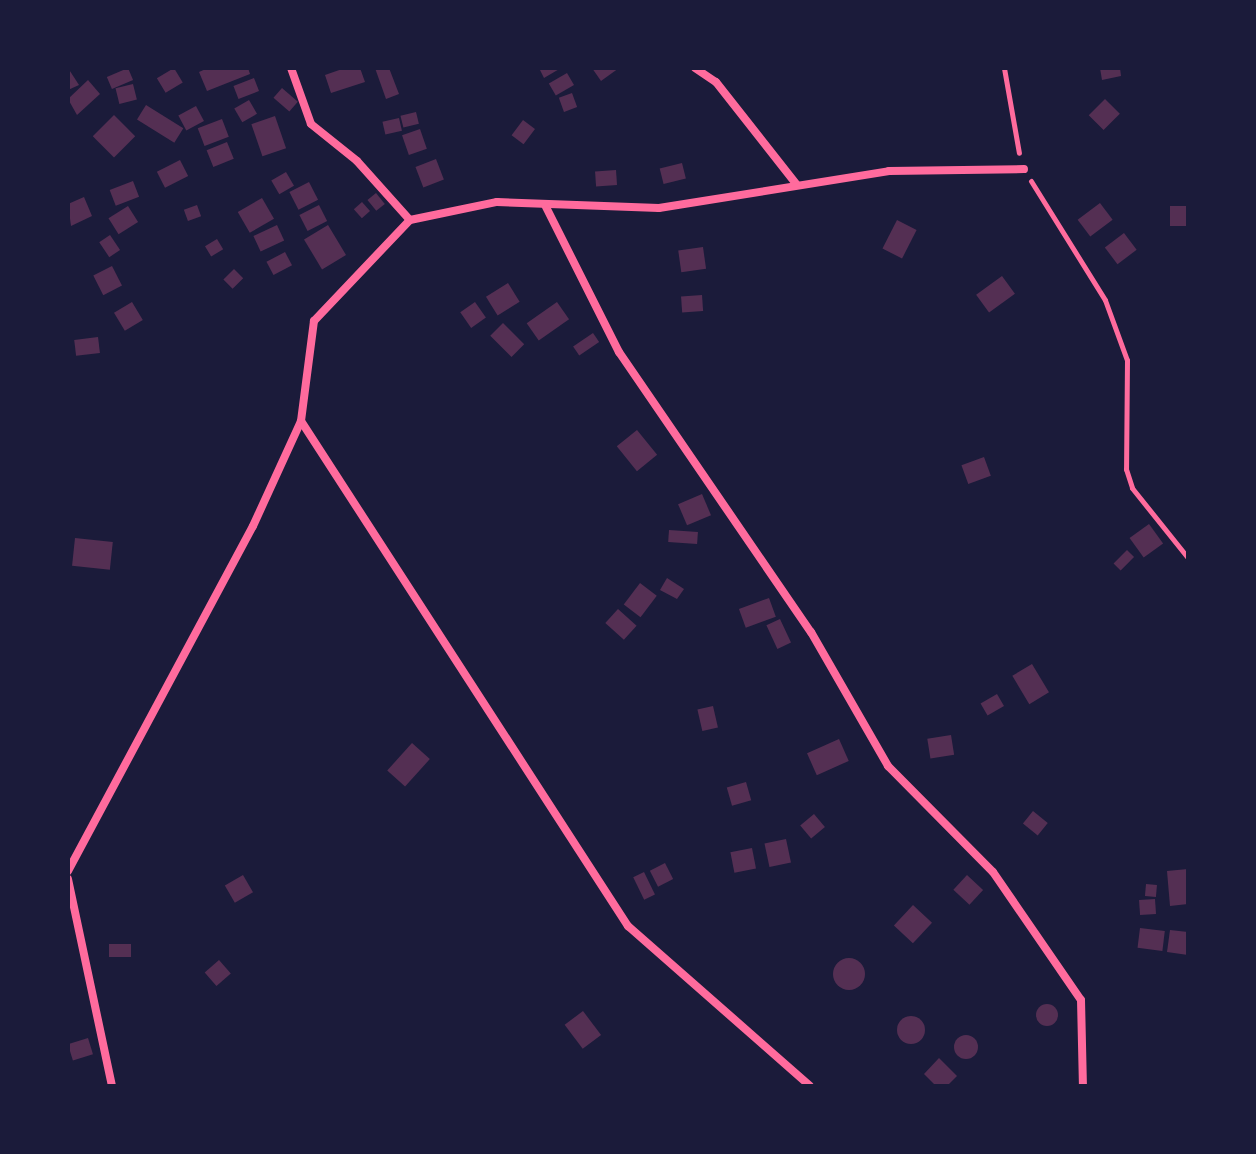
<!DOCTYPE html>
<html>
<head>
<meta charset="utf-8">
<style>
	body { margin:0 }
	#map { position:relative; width:1256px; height:1154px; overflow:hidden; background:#1b1b3a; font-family:"Exo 2",sans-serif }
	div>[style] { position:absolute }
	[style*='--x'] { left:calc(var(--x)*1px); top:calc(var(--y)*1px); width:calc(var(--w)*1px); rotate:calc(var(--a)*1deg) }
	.building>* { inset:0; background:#542f53; transform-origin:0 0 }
	.round { border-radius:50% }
	.path>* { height:5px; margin:-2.5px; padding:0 2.5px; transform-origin:2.5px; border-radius:2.5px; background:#ff6b9d }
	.minor>* { height:8px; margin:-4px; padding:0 4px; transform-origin:4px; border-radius:4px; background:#ff6b9d }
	span { translate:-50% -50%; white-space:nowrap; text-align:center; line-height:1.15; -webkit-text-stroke:8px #1b1b3a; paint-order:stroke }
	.frame { position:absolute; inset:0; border:70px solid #1b1b3a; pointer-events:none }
</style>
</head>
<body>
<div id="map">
	<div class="building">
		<i style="clip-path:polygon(68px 68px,79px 85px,68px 90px)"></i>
		<i style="left:128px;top:68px;width:13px;height:23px;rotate:67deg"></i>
		<i style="left:174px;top:68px;width:17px;height:20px;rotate:59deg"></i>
		<i style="clip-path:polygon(208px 68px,248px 68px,250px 74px,207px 91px,199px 72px)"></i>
		<i style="clip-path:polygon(345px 68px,360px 68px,365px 82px,331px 93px,325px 75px)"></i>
		<i style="clip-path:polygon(375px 68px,389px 68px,399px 94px,386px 99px)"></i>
		<i style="clip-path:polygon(539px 68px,561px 68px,544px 78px)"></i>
		<i style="clip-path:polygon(592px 68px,619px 68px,601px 81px)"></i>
		<i style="clip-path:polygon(1100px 68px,1120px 68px,1121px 76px,1102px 80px)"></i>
		<i style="left:567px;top:73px;width:14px;height:21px;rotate:60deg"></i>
		<i style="left:254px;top:78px;width:14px;height:22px;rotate:69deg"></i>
		<i style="clip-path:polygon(88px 80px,100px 94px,77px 115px,68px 99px)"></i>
		<i style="left:133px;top:84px;width:16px;height:18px;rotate:76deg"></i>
		<i style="left:282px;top:88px;width:21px;height:13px;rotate:41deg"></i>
		<i style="left:572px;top:93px;width:15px;height:14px;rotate:70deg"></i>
		<i style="left:1105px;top:99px;width:21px;height:23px;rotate:45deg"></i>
		<i style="left:249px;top:100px;width:16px;height:17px;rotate:60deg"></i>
		<i style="left:146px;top:105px;width:44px;height:17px;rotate:32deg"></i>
		<i style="left:196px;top:106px;width:17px;height:20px;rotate:62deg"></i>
		<i style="left:416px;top:112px;width:12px;height:16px;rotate:76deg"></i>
		<i style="left:114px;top:115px;width:30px;height:30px;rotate:45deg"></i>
		<i style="left:275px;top:116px;width:34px;height:25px;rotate:71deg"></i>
		<i style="left:399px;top:118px;width:13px;height:17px;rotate:77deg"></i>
		<i style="left:222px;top:119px;width:19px;height:26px;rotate:69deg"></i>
		<i style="left:523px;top:120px;width:15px;height:19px;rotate:37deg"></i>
		<i style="left:420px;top:129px;width:21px;height:19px;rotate:71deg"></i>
		<i style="left:227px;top:142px;width:18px;height:22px;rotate:68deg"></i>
		<i style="left:436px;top:159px;width:22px;height:22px;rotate:69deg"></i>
		<i style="left:180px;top:160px;width:18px;height:26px;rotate:63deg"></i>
		<i style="left:682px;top:163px;width:16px;height:23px;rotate:76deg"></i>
		<i style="left:616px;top:170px;width:15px;height:21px;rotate:86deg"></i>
		<i style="left:286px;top:172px;width:16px;height:17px;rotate:60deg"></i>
		<i style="left:133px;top:181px;width:17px;height:25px;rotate:69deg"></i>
		<i style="left:309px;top:182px;width:20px;height:22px;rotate:63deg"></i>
		<i style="left:376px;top:193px;width:14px;height:11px;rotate:51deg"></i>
		<i style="clip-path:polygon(84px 197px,92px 216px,71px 226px,68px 204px)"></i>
		<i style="left:262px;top:198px;width:24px;height:28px;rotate:60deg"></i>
		<i style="left:362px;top:202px;width:12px;height:11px;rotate:48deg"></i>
		<i style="left:1100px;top:203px;width:21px;height:28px;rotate:53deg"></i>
		<i style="left:197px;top:205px;width:12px;height:14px;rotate:70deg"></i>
		<i style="left:319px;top:205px;width:18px;height:22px;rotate:63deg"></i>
		<i style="left:128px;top:206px;width:19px;height:23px;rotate:58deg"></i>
		<i style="left:1188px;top:206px;width:20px;height:18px;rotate:90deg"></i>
		<i style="left:897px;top:220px;width:22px;height:32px;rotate:27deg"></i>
		<i style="left:277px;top:225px;width:17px;height:26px;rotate:65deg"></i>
		<i style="left:328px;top:225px;width:35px;height:28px;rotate:59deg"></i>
		<i style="left:1124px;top:233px;width:21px;height:24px;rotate:53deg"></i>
		<i style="left:110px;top:235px;width:18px;height:13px;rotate:56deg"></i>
		<i style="left:217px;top:239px;width:12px;height:14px;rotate:59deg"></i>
		<i style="left:703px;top:247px;width:22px;height:25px;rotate:82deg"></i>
		<i style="left:285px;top:252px;width:15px;height:21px;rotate:62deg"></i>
		<i style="left:112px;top:266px;width:22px;height:21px;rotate:63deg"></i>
		<i style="left:234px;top:269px;width:13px;height:15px;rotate:45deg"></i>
		<i style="left:1002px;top:276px;width:22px;height:32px;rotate:54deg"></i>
		<i style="left:508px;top:283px;width:22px;height:26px;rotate:58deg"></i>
		<i style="left:702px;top:295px;width:16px;height:21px;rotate:86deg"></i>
		<i style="left:132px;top:302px;width:21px;height:21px;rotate:59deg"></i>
		<i style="left:475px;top:302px;width:19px;height:18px;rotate:55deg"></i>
		<i style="left:557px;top:302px;width:21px;height:37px;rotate:55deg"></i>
		<i style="left:503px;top:323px;width:30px;height:18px;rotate:45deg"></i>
		<i style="left:593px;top:333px;width:11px;height:24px;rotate:56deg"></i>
		<i style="left:98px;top:337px;width:16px;height:24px;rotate:83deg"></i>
		<i style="left:637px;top:430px;width:32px;height:26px;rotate:51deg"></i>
		<i style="left:984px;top:457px;width:20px;height:24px;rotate:70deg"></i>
		<i style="left:702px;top:494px;width:23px;height:26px;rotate:67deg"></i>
		<i style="left:1149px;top:524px;width:24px;height:24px;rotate:54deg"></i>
		<i style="left:669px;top:530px;width:29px;height:12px;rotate:4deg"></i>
		<i style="left:75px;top:538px;width:38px;height:28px;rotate:6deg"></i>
		<i style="left:1127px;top:550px;width:10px;height:19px;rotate:45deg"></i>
		<i style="clip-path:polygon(667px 578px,684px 589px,677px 599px,660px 590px)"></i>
		<i style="left:640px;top:583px;width:21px;height:27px;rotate:37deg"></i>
		<i style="left:769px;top:598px;width:20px;height:32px;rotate:70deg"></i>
		<i style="left:618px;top:609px;width:25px;height:19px;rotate:42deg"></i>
		<i style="left:780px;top:619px;width:26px;height:15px;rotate:65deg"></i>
		<i style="left:1032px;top:664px;width:33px;height:23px;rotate:59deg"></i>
		<i style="left:997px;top:694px;width:14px;height:19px;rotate:60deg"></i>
		<i style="left:713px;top:706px;width:22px;height:16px;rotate:77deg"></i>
		<i style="left:951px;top:735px;width:20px;height:24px;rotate:81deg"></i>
		<i style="left:839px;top:739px;width:24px;height:35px;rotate:66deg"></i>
		<i style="left:412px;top:743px;width:24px;height:37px;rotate:42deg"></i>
		<i style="left:746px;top:782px;width:19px;height:20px;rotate:74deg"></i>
		<i style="left:1033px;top:811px;width:19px;height:16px;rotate:39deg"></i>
		<i style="left:814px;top:814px;width:17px;height:18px;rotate:50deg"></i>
		<i style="left:786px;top:839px;width:24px;height:22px;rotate:78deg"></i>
		<i style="left:752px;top:848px;width:21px;height:22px;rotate:79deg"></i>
		<i style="left:665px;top:863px;width:18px;height:17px;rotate:63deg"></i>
		<i style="clip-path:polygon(1188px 869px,1188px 904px,1170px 906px,1167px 871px)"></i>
		<i style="left:644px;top:872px;width:25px;height:12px;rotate:64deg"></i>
		<i style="left:243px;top:875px;width:20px;height:21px;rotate:60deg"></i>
		<i style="left:967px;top:875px;width:22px;height:20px;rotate:43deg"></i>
		<i style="left:1146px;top:884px;width:11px;height:12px;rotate:5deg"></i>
		<i style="left:1155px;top:899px;width:15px;height:16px;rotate:86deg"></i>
		<i style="left:913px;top:905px;width:26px;height:28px;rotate:43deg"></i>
		<i style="left:1140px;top:928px;width:25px;height:20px;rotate:7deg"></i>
		<i style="clip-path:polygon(1170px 930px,1188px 932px,1188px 955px,1167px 952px)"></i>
		<i style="left:131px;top:944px;width:13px;height:22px;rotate:90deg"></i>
		<i class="round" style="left:833px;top:958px;width:32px;height:32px"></i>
		<i style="left:219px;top:960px;width:18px;height:19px;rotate:49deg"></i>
		<i class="round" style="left:1036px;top:1004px;width:22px;height:22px"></i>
		<i style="left:583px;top:1011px;width:30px;height:23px;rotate:53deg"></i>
		<i class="round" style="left:897px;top:1016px;width:28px;height:28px"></i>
		<i class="round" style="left:954px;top:1035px;width:24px;height:24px"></i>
		<i style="left:88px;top:1038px;width:17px;height:21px;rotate:73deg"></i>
		<i style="clip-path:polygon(939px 1058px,957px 1076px,947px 1086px,936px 1086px,924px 1074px)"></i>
	</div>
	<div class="path">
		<i style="--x:1004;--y:68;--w:86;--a:80"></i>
		<i style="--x:1031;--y:181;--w:140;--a:58.1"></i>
		<i style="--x:1105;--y:300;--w:64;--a:69.9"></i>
		<i style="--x:1127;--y:360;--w:109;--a:90.5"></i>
		<i style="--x:1126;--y:469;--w:20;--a:72"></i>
		<i style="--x:1132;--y:488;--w:90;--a:51.3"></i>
	</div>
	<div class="minor">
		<i style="--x:291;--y:68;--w:59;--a:70.3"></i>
		<i style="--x:311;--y:124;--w:59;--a:38.8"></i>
		<i style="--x:357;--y:161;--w:79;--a:48.1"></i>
		<i style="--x:695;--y:68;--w:25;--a:34"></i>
		<i style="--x:716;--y:82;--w:131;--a:51.8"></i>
		<i style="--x:545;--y:205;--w:165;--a:63.3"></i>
		<i style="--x:619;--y:352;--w:340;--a:55.6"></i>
		<i style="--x:811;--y:632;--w:155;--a:60.1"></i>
		<i style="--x:888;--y:766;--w:149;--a:45.3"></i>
		<i style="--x:993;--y:872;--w:155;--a:55.5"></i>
		<i style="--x:1081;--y:1000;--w:86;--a:88.7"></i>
		<i style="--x:301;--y:421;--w:602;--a:57.08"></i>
		<i style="--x:628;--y:926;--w:242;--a:41.3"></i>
		<i style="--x:68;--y:871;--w:391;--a:-61.8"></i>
		<i style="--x:253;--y:526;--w:115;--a:-65.4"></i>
		<i style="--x:301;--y:421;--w:101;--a:-82.6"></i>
		<i style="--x:314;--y:321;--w:139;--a:-46.5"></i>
		<i style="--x:410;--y:220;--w:89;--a:-11.7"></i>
		<i style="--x:497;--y:202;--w:162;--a:2.1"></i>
		<i style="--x:659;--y:208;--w:233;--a:-9.1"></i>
		<i style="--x:889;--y:171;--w:135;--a:-0.8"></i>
		<i style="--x:68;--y:879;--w:212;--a:78"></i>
	</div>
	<div class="frame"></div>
</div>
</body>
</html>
